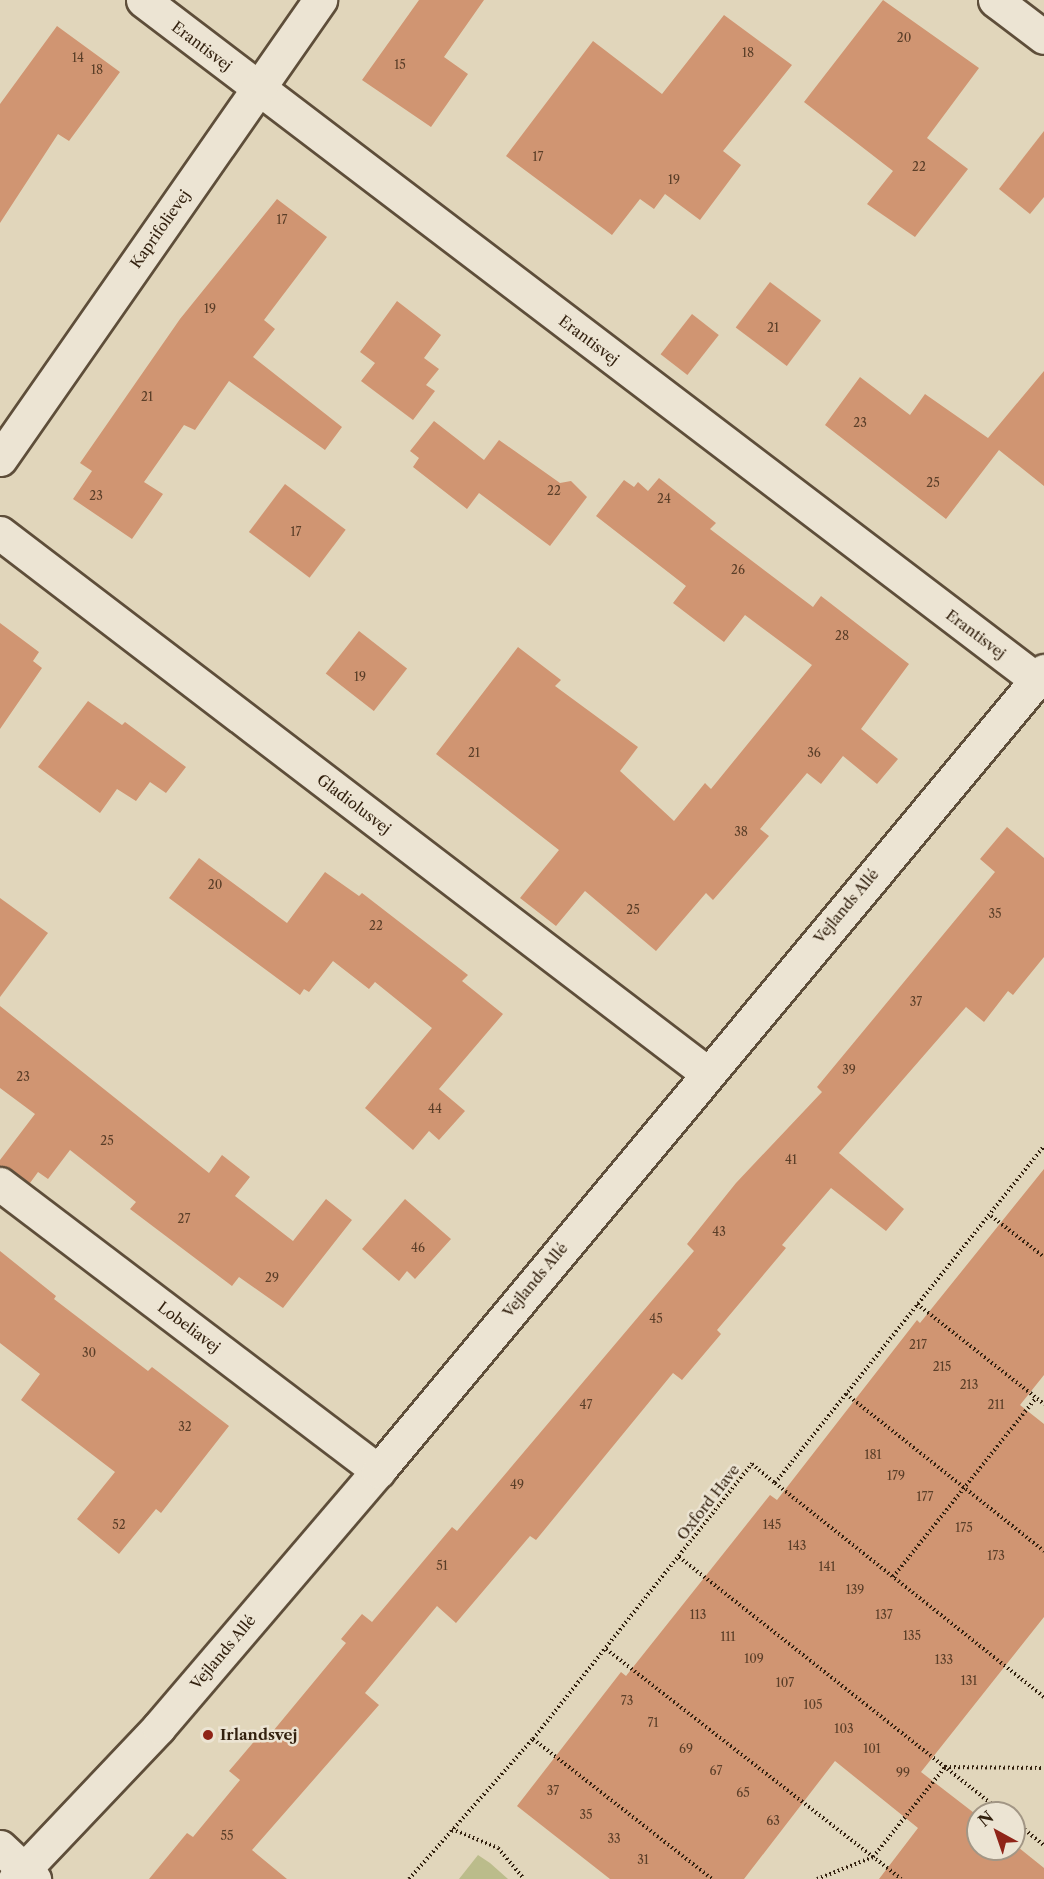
<!DOCTYPE html>
<html>
<head>
<meta charset="utf-8">
<style>
	body { margin:0 }
	#map { position:relative; width:1044px; height:1879px; overflow:hidden; background:#e1d6bb; font-family:"Libre Caslon Text",serif }
	div>[style] { position:absolute }
	[style*='--x'] { left:calc(var(--x)*1px); top:calc(var(--y)*1px); width:calc(var(--w)*1px); rotate:calc(var(--a)*1deg) }
	.green>* { inset:0; background:#bbbc8b }
	.building>* { inset:0; background:#d09572; transform-origin:0 0 }
	.path>* { height:4px; margin-top:-2px; transform-origin:0; background:repeating-linear-gradient(90deg,#33210f 0 1.5px,transparent 0 4.5px) }
	.roads { filter:drop-shadow(2px 0 #5e4e3a) drop-shadow(-2px 0 #5e4e3a) drop-shadow(0 2px #5e4e3a) drop-shadow(0 -2px #5e4e3a) }
	.street>* { height:33px; margin:-16.5px; padding:0 16.5px; transform-origin:16.5px; border-radius:16.5px; background:#ece4d3 }
	.secondary>* { height:33px; margin:-16.5px; padding:0 16.5px; transform-origin:16.5px; border-radius:16.5px; background:#ece4d3 }
	.dots>* { width:16px; height:16px; translate:-50% -50%; box-sizing:border-box; border:3px solid #ece4d3; border-radius:50% }
	span { translate:-50% -50%; white-space:nowrap; text-align:center; line-height:1.15; -webkit-text-stroke:5px #ece4d3; paint-order:stroke }
	.number-label { font-size:12px; color:#5a3e28 }
	.number-label span { -webkit-text-stroke-width:0 }
	.street-label { font-size:15px; color:#33210f }
	.poi-label { font-size:15px; color:#33210f; font-weight:700 }
	.left { translate:0 -50%; text-align:left }
	.north { position:absolute; left:966px; top:1801px; width:60px; height:60px; box-sizing:border-box; background:#ece4d3; border:2px solid #a29685; border-radius:50%; rotate:320deg; font-size:16px; font-weight:700; line-height:24px; text-align:center; color:#33210f }
	.north::after { content:''; display:block; margin:auto; width:21px; height:27px; background:#8f2418; clip-path:polygon(50% 0,100% 100%,50% 72%,0 100%) }
</style>
</head>
<body>
<div id="map">
	<div class="green">
		<i style="clip-path:polygon(478px 1855px,490px 1863px,508px 1879px,459px 1879px)"></i>
	</div>
	<div class="building">
		<i style="clip-path:polygon(419px 0,484px 0,444px 57px,468px 74px,431px 127px,362px 80px)"></i>
		<i style="clip-path:polygon(883px 0,979px 68px,927px 138px,968px 169px,915px 237px,867px 204px,893px 171px,804px 102px)"></i>
		<i style="clip-path:polygon(724px 15px,792px 65px,723px 151px,741px 165px,700px 220px,665px 194px,654px 209px,640px 199px,612px 235px,506px 156px,593px 41px,662px 94px)"></i>
		<i style="clip-path:polygon(57px 26px,120px 72px,69px 141px,58px 134px,0 223px,0 104px)"></i>
		<i style="clip-path:polygon(1044px 131px,1044px 197px,1030px 214px,999px 189px)"></i>
		<i style="clip-path:polygon(277px 199px,327px 237px,264px 320px,275px 329px,253px 357px,342px 427px,325px 450px,229px 381px,195px 430px,184px 425px,144px 482px,163px 494px,132px 539px,73px 499px,92px 471px,80px 463px,180px 319px)"></i>
		<i style="left:770px;top:282px;width:64px;height:57px;rotate:37deg"></i>
		<i style="clip-path:polygon(397px 301px,441px 335px,424px 358px,439px 369px,426px 385px,435px 391px,413px 420px,361px 381px,375px 363px,360px 352px)"></i>
		<i style="left:692px;top:314px;width:34px;height:51px;rotate:38deg"></i>
		<i style="clip-path:polygon(1044px 371px,1044px 486px,999px 450px,946px 519px,825px 425px,860px 377px,910px 415px,925px 394px,988px 438px)"></i>
		<i style="clip-path:polygon(434px 421px,484px 460px,499px 440px,560px 483px,571px 481px,587px 497px,550px 546px,479px 493px,467px 509px,413px 467px,419px 458px,410px 451px)"></i>
		<i style="clip-path:polygon(659px 478px,716px 523px,710px 529px,813px 607px,821px 596px,909px 664px,861px 729px,898px 759px,877px 784px,843px 756px,821px 784px,807px 773px,760px 829px,769px 836px,713px 900px,706px 893px,656px 951px,585px 891px,556px 926px,520px 898px,559px 850px,436px 754px,518px 647px,561px 680px,555px 686px,638px 747px,620px 771px,674px 821px,705px 783px,711px 789px,812px 665px,745px 615px,724px 642px,673px 603px,686px 586px,596px 516px,624px 480px,634px 487px,638px 482px,648px 491px)"></i>
		<i style="left:285px;top:484px;width:76px;height:60px;rotate:37deg"></i>
		<i style="clip-path:polygon(0 623px,39px 652px,33px 661px,42px 668px,0 729px)"></i>
		<i style="left:359px;top:631px;width:61px;height:54px;rotate:38deg"></i>
		<i style="clip-path:polygon(88px 701px,122px 725px,125px 722px,186px 767px,166px 793px,150px 782px,136px 801px,117px 789px,100px 813px,38px 767px)"></i>
		<i style="clip-path:polygon(1007px 827px,1044px 858px,1044px 957px,1013px 995px,1008px 991px,984px 1022px,966px 1007px,839px 1153px,904px 1209px,886px 1231px,831px 1188px,782px 1245px,786px 1248px,717px 1330px,721px 1334px,682px 1380px,673px 1373px,536px 1540px,530px 1536px,456px 1623px,437px 1606px,365px 1693px,379px 1705px,252px 1850px,287px 1879px,149px 1879px,187px 1833px,193px 1837px,240px 1780px,229px 1771px,258px 1737px,264px 1742px,346px 1643px,341px 1639px,362px 1614px,372px 1622px,452px 1527px,457px 1531px,694px 1251px,687px 1244px,736px 1183px,822px 1092px,817px 1087px,995px 872px,980px 859px)"></i>
		<i style="clip-path:polygon(199px 858px,287px 923px,325px 872px,359px 896px,362px 893px,468px 975px,462px 981px,503px 1014px,439px 1089px,465px 1111px,439px 1140px,429px 1131px,413px 1150px,365px 1108px,432px 1028px,375px 982px,369px 989px,333px 961px,309px 992px,304px 989px,300px 995px,169px 898px)"></i>
		<i style="clip-path:polygon(0 898px,48px 933px,0 997px)"></i>
		<i style="clip-path:polygon(0 1006px,209px 1173px,222px 1155px,250px 1177px,235px 1196px,293px 1241px,326px 1199px,352px 1220px,283px 1308px,239px 1277px,232px 1286px,130px 1209px,136px 1202px,70px 1150px,48px 1179px,38px 1172px,30px 1183px,0 1166px,0 1160px,35px 1114px,0 1088px)"></i>
		<i style="clip-path:polygon(1044px 1169px,1044px 1375px,1020px 1405px,1044px 1424px,1044px 1617px,921px 1772px,978px 1816px,978px 1849px,1014px 1849px,1014px 1844px,1044px 1868px,1044px 1879px,879px 1879px,918px 1828px,835px 1761px,744px 1879px,610px 1879px,517px 1806px,621px 1672px,626px 1676px,770px 1495px,777px 1500px,917px 1320px,920px 1323px)"></i>
		<i style="clip-path:polygon(405px 1199px,451px 1239px,415px 1279px,407px 1271px,399px 1281px,362px 1249px)"></i>
		<i style="clip-path:polygon(0 1251px,56px 1296px,54px 1299px,148px 1371px,152px 1367px,229px 1426px,161px 1513px,156px 1509px,119px 1554px,77px 1519px,115px 1472px,21px 1400px,40px 1374px,0 1343px)"></i>
	</div>
	<div class="path">
		<i style="--x:991;--y:1216;--w:67;--a:37.7"></i>
		<i style="--x:917;--y:1304;--w:162;--a:38.2"></i>
		<i style="--x:846;--y:1394;--w:253;--a:38.4"></i>
		<i style="--x:775;--y:1483;--w:344;--a:38.5"></i>
		<i style="--x:679;--y:1557;--w:413;--a:38.3"></i>
		<i style="--x:893;--y:1577;--w:229;--a:-51.4"></i>
		<i style="--x:606;--y:1649;--w:374;--a:37.9"></i>
		<i style="--x:533;--y:1739;--w:227;--a:38"></i>
		<i style="--x:1014;--y:1821;--w:38;--a:39"></i>
		<i style="--x:452;--y:1829;--w:50;--a:22.4"></i>
		<i style="--x:498;--y:1848;--w:40;--a:50"></i>
		<i style="--x:409;--y:1879;--w:187;--a:-48.5"></i>
		<i style="--x:533;--y:1739;--w:352;--a:-51.5"></i>
		<i style="--x:752;--y:1464;--w:30;--a:40"></i>
		<i style="--x:775;--y:1483;--w:431;--a:-51.4"></i>
		<i style="--x:817;--y:1879;--w:60;--a:-21.4"></i>
		<i style="--x:873;--y:1857;--w:115;--a:-51.3"></i>
		<i style="--x:945;--y:1767;--w:99;--a:0.6"></i>
	</div>
	<div class="roads">
		<div class="street">
			<i style="--x:143;--y:0;--w:1123;--a:37.26"></i>
			<i style="--x:995;--y:0;--w:61;--a:37.1"></i>
			<i style="--x:0;--y:459;--w:560;--a:-55.12"></i>
			<i style="--x:0;--y:533;--w:891;--a:37.38"></i>
			<i style="--x:0;--y:1184;--w:475;--a:37.2"></i>
			<i style="--x:15;--y:1879;--w:209;--a:-46.5"></i>
			<i style="--x:159;--y:1727;--w:337;--a:-49.5"></i>
			<i style="--x:378;--y:1471;--w:1041;--a:-50.22"></i>
		</div>
		<div class="secondary">
			<i style="--x:0;--y:1847;--w:47;--a:43.3"></i>
		</div>
	</div>
	<div class="dots">
		<i style="left:208px;top:1735px;background:#8f2418"></i>
	</div>
	<div class="number-label">
		<span style="left:904px;top:38px">20</span>
		<span style="left:748px;top:53px">18</span>
		<span style="left:78px;top:58px">14</span>
		<span style="left:400px;top:65px">15</span>
		<span style="left:97px;top:70px">18</span>
		<span style="left:538px;top:157px">17</span>
		<span style="left:919px;top:167px">22</span>
		<span style="left:674px;top:180px">19</span>
		<span style="left:282px;top:220px">17</span>
		<span style="left:210px;top:309px">19</span>
		<span style="left:773px;top:328px">21</span>
		<span style="left:147px;top:397px">21</span>
		<span style="left:860px;top:423px">23</span>
		<span style="left:933px;top:483px">25</span>
		<span style="left:554px;top:491px">22</span>
		<span style="left:96px;top:496px">23</span>
		<span style="left:664px;top:499px">24</span>
		<span style="left:296px;top:532px">17</span>
		<span style="left:738px;top:570px">26</span>
		<span style="left:842px;top:636px">28</span>
		<span style="left:360px;top:677px">19</span>
		<span style="left:474px;top:753px">21</span>
		<span style="left:814px;top:753px">36</span>
		<span style="left:741px;top:832px">38</span>
		<span style="left:215px;top:885px">20</span>
		<span style="left:633px;top:910px">25</span>
		<span style="left:995px;top:914px">35</span>
		<span style="left:376px;top:926px">22</span>
		<span style="left:916px;top:1002px">37</span>
		<span style="left:849px;top:1070px">39</span>
		<span style="left:23px;top:1077px">23</span>
		<span style="left:435px;top:1109px">44</span>
		<span style="left:107px;top:1141px">25</span>
		<span style="left:791px;top:1160px">41</span>
		<span style="left:184px;top:1219px">27</span>
		<span style="left:719px;top:1232px">43</span>
		<span style="left:418px;top:1248px">46</span>
		<span style="left:272px;top:1278px">29</span>
		<span style="left:656px;top:1319px">45</span>
		<span style="left:918px;top:1345px">217</span>
		<span style="left:89px;top:1353px">30</span>
		<span style="left:942px;top:1367px">215</span>
		<span style="left:969px;top:1385px">213</span>
		<span style="left:586px;top:1405px">47</span>
		<span style="left:996px;top:1405px">211</span>
		<span style="left:185px;top:1427px">32</span>
		<span style="left:873px;top:1455px">181</span>
		<span style="left:896px;top:1476px">179</span>
		<span style="left:517px;top:1485px">49</span>
		<span style="left:925px;top:1497px">177</span>
		<span style="left:119px;top:1525px">52</span>
		<span style="left:772px;top:1525px">145</span>
		<span style="left:964px;top:1528px">175</span>
		<span style="left:797px;top:1546px">143</span>
		<span style="left:996px;top:1556px">173</span>
		<span style="left:442px;top:1566px">51</span>
		<span style="left:827px;top:1567px">141</span>
		<span style="left:855px;top:1590px">139</span>
		<span style="left:698px;top:1615px">113</span>
		<span style="left:884px;top:1615px">137</span>
		<span style="left:912px;top:1636px">135</span>
		<span style="left:728px;top:1637px">111</span>
		<span style="left:754px;top:1659px">109</span>
		<span style="left:944px;top:1660px">133</span>
		<span style="left:969px;top:1681px">131</span>
		<span style="left:785px;top:1683px">107</span>
		<span style="left:627px;top:1701px">73</span>
		<span style="left:813px;top:1705px">105</span>
		<span style="left:653px;top:1723px">71</span>
		<span style="left:844px;top:1729px">103</span>
		<span style="left:686px;top:1749px">69</span>
		<span style="left:872px;top:1749px">101</span>
		<span style="left:716px;top:1771px">67</span>
		<span style="left:903px;top:1773px">99</span>
		<span style="left:553px;top:1791px">37</span>
		<span style="left:743px;top:1793px">65</span>
		<span style="left:586px;top:1815px">35</span>
		<span style="left:773px;top:1821px">63</span>
		<span style="left:227px;top:1836px">55</span>
		<span style="left:614px;top:1839px">33</span>
		<span style="left:643px;top:1860px">31</span>
	</div>
	<div class="street-label">
		<span style="left:202px;top:46px;rotate:37deg">Erantisvej</span>
		<span style="left:160px;top:229px;rotate:-55deg">Kaprifolievej</span>
		<span style="left:589px;top:340px;rotate:37deg">Erantisvej</span>
		<span style="left:976px;top:634px;rotate:37deg">Erantisvej</span>
		<span style="left:354px;top:804px;rotate:37deg">Gladiolusvej</span>
		<span style="left:846px;top:906px;rotate:-50deg">Vejlands Allé</span>
		<span style="left:535px;top:1280px;rotate:-50deg">Vejlands Allé</span>
		<span style="left:189px;top:1327px;rotate:37deg">Lobeliavej</span>
		<span style="left:708px;top:1502px;rotate:-52deg">Oxford Have</span>
		<span style="left:223px;top:1652px;rotate:-50deg">Vejlands Allé</span>
	</div>
	<div class="poi-label">
		<span class="left" style="left:220px;top:1735px">Irlandsvej</span>
	</div>
	<div class="north">N</div>
</div>
</body>
</html>
